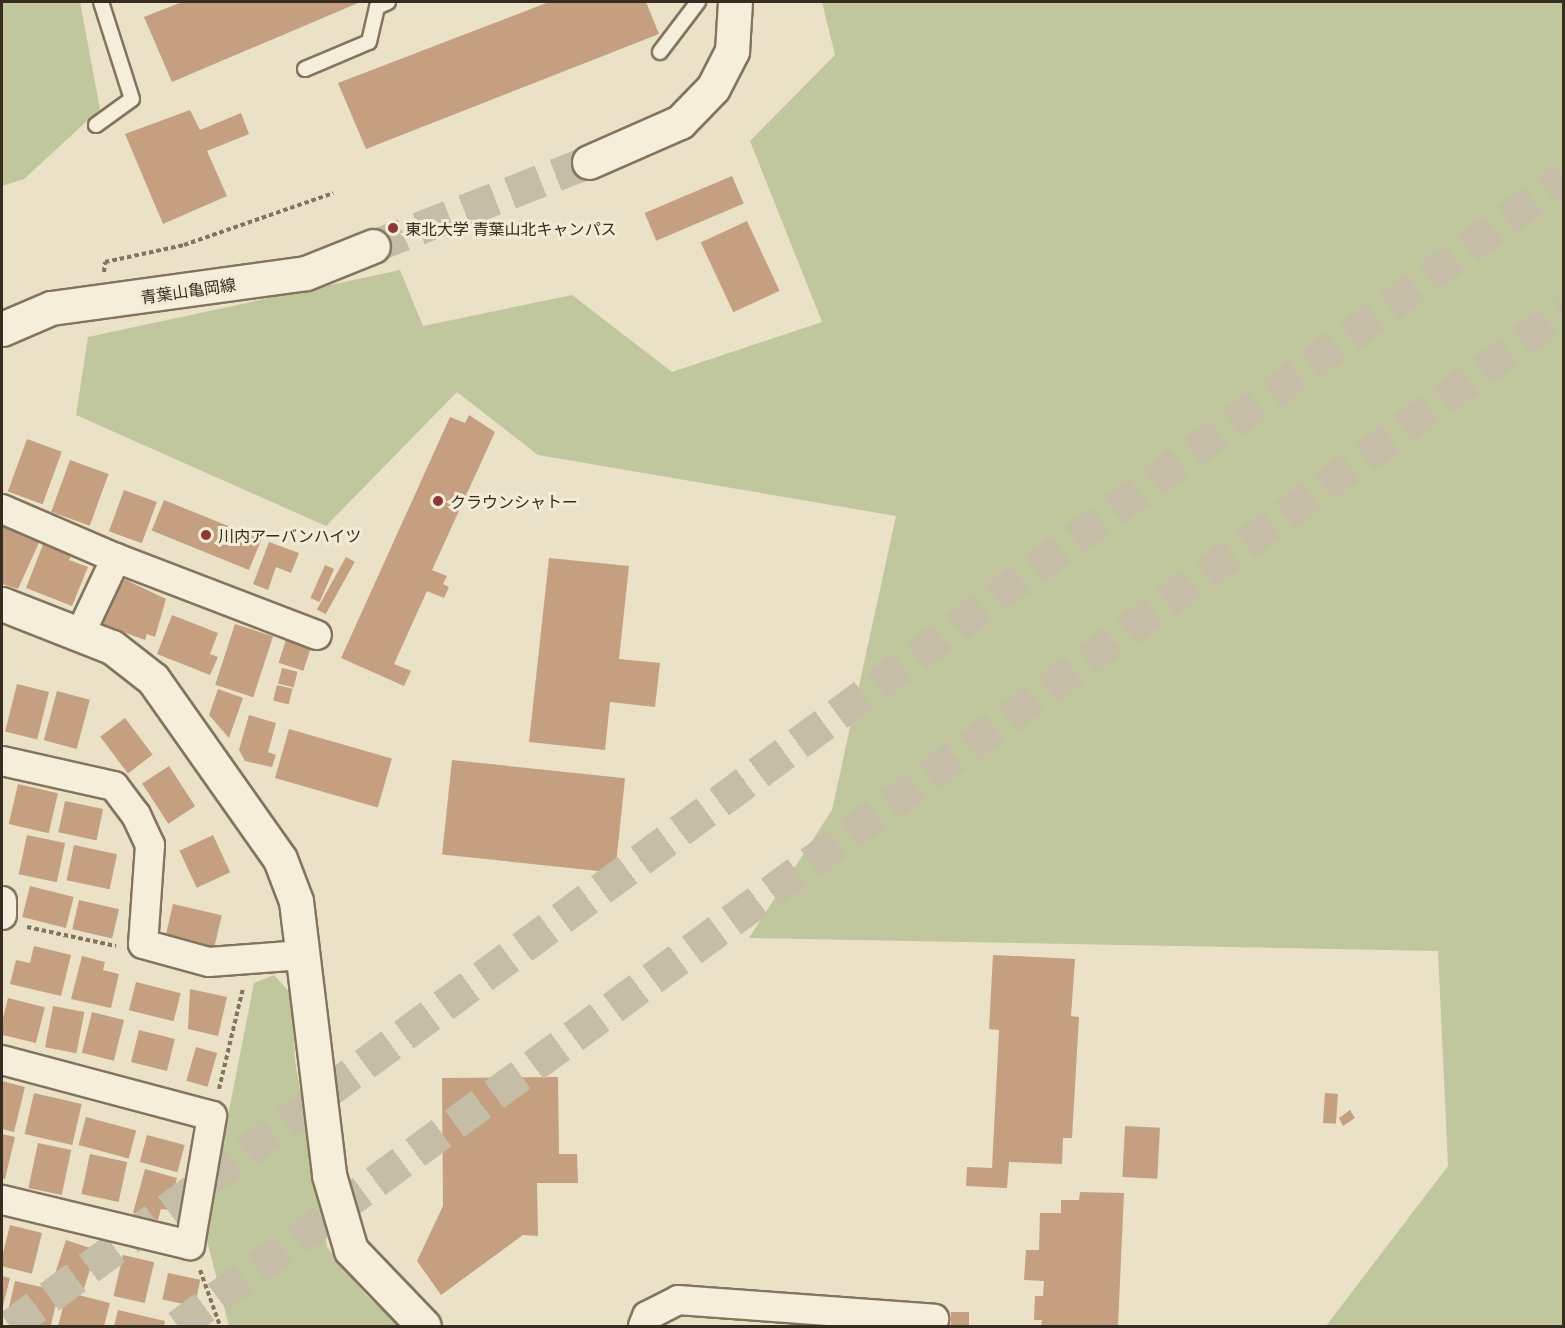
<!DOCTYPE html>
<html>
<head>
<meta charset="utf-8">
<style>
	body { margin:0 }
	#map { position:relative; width:1565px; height:1328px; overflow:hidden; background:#eae1c7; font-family:Georgia,"Noto Sans JP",serif }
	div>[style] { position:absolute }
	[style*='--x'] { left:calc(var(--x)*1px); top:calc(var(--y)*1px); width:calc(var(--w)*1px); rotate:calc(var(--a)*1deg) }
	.green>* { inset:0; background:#c0c79c }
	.building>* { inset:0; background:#c4a081; transform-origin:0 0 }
	.tertiary-tunnel>* { height:33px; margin-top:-16.5px; transform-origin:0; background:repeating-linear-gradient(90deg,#c6bda6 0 33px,transparent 0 49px) }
	.motorway-tunnel>* { height:33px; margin-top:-16.5px; transform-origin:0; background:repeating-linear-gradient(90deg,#c6bda6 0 33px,transparent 0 49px) }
	.path>* { height:4px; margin-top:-2px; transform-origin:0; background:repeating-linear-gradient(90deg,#84745e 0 4.5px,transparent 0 7.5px) }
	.roads { filter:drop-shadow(2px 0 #84745e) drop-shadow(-2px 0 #84745e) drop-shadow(0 2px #84745e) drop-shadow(0 -2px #84745e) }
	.service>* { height:14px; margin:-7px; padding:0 7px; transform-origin:7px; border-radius:7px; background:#f5eeda }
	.minor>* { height:28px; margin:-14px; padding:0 14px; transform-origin:14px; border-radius:14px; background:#f5eeda }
	.tertiary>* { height:33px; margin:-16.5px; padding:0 16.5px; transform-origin:16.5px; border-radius:16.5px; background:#f5eeda }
	.dots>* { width:16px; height:16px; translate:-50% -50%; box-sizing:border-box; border:3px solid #f2ebd6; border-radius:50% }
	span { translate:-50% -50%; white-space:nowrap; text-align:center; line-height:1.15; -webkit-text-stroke:6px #f2ebd6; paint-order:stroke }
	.poi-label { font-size:16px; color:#362c20 }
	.left { translate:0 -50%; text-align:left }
	.street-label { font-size:16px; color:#362c20 }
	.frame { position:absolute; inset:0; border:3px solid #362c20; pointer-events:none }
</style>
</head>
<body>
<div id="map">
	<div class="green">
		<i style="clip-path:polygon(2px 2px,80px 2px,100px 109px,24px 179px,2px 186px)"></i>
		<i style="clip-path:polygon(822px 2px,1563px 2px,1563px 1326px,1326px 1326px,1448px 1166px,1438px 951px,749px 938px,832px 810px,896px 516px,538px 455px,457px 392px,326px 526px,76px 415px,88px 337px,400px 270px,423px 326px,572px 295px,672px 372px,822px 322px,750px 141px,835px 55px)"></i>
		<i style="clip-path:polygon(274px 975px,292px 995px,295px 1061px,327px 1247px,366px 1295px,401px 1326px,229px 1326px,205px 1233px,254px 983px)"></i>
	</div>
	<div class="building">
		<i style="clip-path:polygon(182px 2px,357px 2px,358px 3px,172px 82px,144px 17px)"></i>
		<i style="clip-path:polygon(549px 2px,646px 2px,659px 34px,366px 149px,338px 83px)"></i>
		<i style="clip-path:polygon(190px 110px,200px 130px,241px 113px,249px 134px,207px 151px,227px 196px,163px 224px,125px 134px)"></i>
		<i style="left:732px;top:176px;width:30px;height:95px;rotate:67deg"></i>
		<i style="left:747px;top:221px;width:77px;height:51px;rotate:65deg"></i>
		<i style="clip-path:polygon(469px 415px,495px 432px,432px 570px,447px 576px,443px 584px,449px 587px,444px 598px,427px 591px,394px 664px,411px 671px,404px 686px,341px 658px,450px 417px,465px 423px)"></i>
		<i style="left:27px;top:439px;width:37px;height:56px;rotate:20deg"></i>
		<i style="left:70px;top:460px;width:41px;height:55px;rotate:20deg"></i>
		<i style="left:124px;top:490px;width:35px;height:44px;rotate:20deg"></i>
		<i style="left:164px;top:500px;width:105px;height:33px;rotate:22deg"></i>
		<i style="clip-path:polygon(2px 523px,41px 538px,18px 589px,2px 584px)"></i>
		<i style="clip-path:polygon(46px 537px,73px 552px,69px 560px,88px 567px,72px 606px,26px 588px)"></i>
		<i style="clip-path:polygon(269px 542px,299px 553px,291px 573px,276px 567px,268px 590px,253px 584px)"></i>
		<i style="left:346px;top:557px;width:10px;height:60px;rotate:29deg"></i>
		<i style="clip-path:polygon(549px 558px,629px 566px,619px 659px,660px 663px,655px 707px,610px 702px,605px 750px,529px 742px)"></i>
		<i style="left:325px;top:565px;width:10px;height:36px;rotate:24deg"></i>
		<i style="clip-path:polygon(124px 579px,166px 599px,155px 637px,147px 634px,145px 640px,101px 624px,113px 580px,123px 583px)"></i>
		<i style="clip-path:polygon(172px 615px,218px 633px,210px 654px,218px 657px,210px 675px,157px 654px)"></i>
		<i style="left:235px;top:624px;width:40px;height:64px;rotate:18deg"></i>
		<i style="left:286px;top:640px;width:26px;height:24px;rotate:18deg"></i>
		<i style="left:282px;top:668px;width:16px;height:16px;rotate:14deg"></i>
		<i style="left:17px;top:684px;width:33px;height:49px;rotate:14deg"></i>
		<i style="left:277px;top:685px;width:16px;height:16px;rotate:14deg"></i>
		<i style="clip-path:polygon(218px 689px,243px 698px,229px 738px,209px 715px)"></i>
		<i style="left:57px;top:691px;width:34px;height:51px;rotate:15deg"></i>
		<i style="clip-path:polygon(249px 715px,276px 723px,268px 752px,276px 755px,272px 767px,245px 761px,239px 750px)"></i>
		<i style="left:125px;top:718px;width:46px;height:31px;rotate:53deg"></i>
		<i style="left:289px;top:729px;width:107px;height:51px;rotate:16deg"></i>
		<i style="left:452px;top:760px;width:174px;height:95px;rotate:6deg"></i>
		<i style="left:169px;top:766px;width:48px;height:32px;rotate:57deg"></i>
		<i style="left:18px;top:784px;width:41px;height:41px;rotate:13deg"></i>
		<i style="left:65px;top:801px;width:39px;height:32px;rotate:12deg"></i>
		<i style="left:27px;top:835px;width:39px;height:40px;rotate:12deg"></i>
		<i style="left:213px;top:835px;width:41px;height:37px;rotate:65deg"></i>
		<i style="left:74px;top:845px;width:44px;height:36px;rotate:12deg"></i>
		<i style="left:30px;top:886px;width:45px;height:32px;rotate:14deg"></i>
		<i style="left:79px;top:900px;width:41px;height:30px;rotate:13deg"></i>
		<i style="left:173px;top:904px;width:50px;height:35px;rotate:13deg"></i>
		<i style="clip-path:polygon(34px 946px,71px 955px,61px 996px,10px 984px,16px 960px,30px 963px)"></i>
		<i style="clip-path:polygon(993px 955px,1075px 959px,1071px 1016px,1079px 1017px,1072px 1138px,1063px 1138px,1062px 1164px,1009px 1162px,1007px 1188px,966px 1186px,967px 1167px,992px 1168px,999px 1030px,989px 1029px)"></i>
		<i style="clip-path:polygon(82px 956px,105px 962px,103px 970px,119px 974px,111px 1008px,71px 999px)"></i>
		<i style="left:136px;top:982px;width:46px;height:29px;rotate:14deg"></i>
		<i style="clip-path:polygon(190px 989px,227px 997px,218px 1036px,188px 1029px)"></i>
		<i style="left:8px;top:998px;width:38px;height:37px;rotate:14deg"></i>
		<i style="left:53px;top:1006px;width:32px;height:42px;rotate:11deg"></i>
		<i style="left:92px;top:1012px;width:33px;height:42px;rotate:14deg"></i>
		<i style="left:139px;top:1030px;width:37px;height:33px;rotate:14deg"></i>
		<i style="left:196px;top:1047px;width:22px;height:35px;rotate:16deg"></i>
		<i style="clip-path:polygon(558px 1077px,559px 1154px,577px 1154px,578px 1183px,537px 1183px,538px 1236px,523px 1235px,441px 1295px,417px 1261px,443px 1206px,442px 1078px)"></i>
		<i style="clip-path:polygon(2px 1081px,25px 1087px,14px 1132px,2px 1129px)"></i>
		<i style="left:34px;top:1093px;width:49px;height:42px;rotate:13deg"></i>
		<i style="left:1325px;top:1093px;width:13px;height:30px;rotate:4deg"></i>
		<i style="clip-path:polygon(1350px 1110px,1355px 1118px,1343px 1126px,1339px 1118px)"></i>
		<i style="left:86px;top:1117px;width:52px;height:29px;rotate:15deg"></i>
		<i style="left:1125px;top:1126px;width:35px;height:51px;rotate:3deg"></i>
		<i style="clip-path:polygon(2px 1134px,15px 1137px,5px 1179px,2px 1178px)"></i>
		<i style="left:147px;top:1135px;width:39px;height:28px;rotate:15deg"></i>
		<i style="left:38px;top:1143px;width:34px;height:46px;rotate:12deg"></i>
		<i style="left:90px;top:1154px;width:38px;height:41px;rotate:12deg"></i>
		<i style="clip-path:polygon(145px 1169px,177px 1178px,169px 1210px,161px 1209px,158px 1220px,133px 1213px)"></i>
		<i style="clip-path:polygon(1080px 1192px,1124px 1193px,1118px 1326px,1041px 1326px,1042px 1320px,1034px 1320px,1035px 1296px,1043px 1296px,1044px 1281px,1024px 1280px,1026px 1250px,1039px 1250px,1040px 1213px,1061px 1213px,1061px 1200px,1079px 1200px)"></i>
		<i style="left:10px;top:1225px;width:33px;height:42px;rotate:14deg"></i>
		<i style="left:66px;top:1240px;width:32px;height:40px;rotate:18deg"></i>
		<i style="left:123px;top:1255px;width:32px;height:42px;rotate:13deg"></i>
		<i style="left:168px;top:1273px;width:33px;height:27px;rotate:12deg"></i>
		<i style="clip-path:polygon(2px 1276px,10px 1278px,2px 1310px)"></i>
		<i style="left:15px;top:1281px;width:45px;height:38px;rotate:13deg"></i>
		<i style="clip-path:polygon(67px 1292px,110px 1303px,104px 1326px,58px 1326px)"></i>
		<i style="clip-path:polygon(118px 1310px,165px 1321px,164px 1326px,114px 1326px)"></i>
		<i style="left:951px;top:1312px;width:18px;height:14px"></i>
	</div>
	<div class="tertiary-tunnel">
		<i style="--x:373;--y:246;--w:232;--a:-21.3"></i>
	</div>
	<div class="motorway-tunnel">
		<i style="--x:10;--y:1326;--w:1933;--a:-36.48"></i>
		<i style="--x:178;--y:1326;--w:1719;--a:-36.24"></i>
	</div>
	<div class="path">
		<i style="--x:104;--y:272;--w:10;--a:-84"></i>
		<i style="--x:105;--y:262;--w:81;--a:-12.1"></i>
		<i style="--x:184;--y:245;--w:158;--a:-19.2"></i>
		<i style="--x:27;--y:927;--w:91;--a:12.1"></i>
		<i style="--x:219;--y:1089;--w:104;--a:-76.6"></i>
		<i style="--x:200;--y:1270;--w:59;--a:70.3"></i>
	</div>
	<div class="roads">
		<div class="service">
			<i style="--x:660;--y:52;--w:63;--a:-52.8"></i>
			<i style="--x:305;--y:69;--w:69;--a:-22.9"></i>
			<i style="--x:369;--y:42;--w:36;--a:-77"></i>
			<i style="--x:377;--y:7;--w:12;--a:-24"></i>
			<i style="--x:96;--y:125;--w:44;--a:-35.8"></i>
			<i style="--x:132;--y:99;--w:102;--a:-107.7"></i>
		</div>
		<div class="minor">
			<i style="--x:2;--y:509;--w:124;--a:23.3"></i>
			<i style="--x:116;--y:558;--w:84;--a:115.3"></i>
			<i style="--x:116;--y:558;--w:215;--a:21"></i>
			<i style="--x:2;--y:761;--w:115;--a:12.6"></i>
			<i style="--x:114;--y:786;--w:36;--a:53"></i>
			<i style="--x:136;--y:815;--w:33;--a:65"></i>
			<i style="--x:150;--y:845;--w:99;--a:94"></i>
			<i style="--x:143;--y:944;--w:68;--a:15.3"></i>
			<i style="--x:209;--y:962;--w:94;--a:-4.3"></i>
			<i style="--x:2;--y:901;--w:14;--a:90"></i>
			<i style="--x:2;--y:1060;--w:217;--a:14.9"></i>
			<i style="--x:212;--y:1116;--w:131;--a:99.7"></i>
			<i style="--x:190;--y:1245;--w:193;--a:-166.5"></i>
			<i style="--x:643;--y:1326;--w:11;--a:-68"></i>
			<i style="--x:647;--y:1316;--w:35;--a:-27"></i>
			<i style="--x:678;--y:1300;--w:257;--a:4.2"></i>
		</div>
		<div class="tertiary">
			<i style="--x:589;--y:162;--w:99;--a:-23.7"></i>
			<i style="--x:680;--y:122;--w:47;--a:-45.9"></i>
			<i style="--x:713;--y:88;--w:42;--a:-62.8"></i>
			<i style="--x:732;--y:51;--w:49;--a:-86.5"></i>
			<i style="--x:2;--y:329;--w:53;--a:-23.2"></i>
			<i style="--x:51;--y:308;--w:257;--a:-7.8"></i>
			<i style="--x:306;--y:273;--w:72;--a:-21.9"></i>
			<i style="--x:2;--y:604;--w:118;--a:21.4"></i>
			<i style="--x:112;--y:647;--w:52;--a:38"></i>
			<i style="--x:153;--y:679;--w:220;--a:54.8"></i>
			<i style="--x:280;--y:859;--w:45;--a:69.1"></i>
			<i style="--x:296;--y:901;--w:276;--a:83.1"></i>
			<i style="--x:329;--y:1175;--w:78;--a:73.7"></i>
			<i style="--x:351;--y:1250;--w:105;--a:46.2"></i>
		</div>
	</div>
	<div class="dots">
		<i style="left:393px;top:228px;background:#8d3834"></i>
		<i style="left:438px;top:501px;background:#8d3834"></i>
		<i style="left:206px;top:535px;background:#8d3834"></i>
	</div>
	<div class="poi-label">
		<span class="left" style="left:405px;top:228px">東北大学 青葉山北キャンパス</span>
		<span class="left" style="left:450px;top:501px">クラウンシャトー</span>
		<span class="left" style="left:218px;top:535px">川内アーバンハイツ</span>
	</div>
	<div class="street-label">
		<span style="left:188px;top:290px;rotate:-8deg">青葉山亀岡線</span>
	</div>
	<div class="frame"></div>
</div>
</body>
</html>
